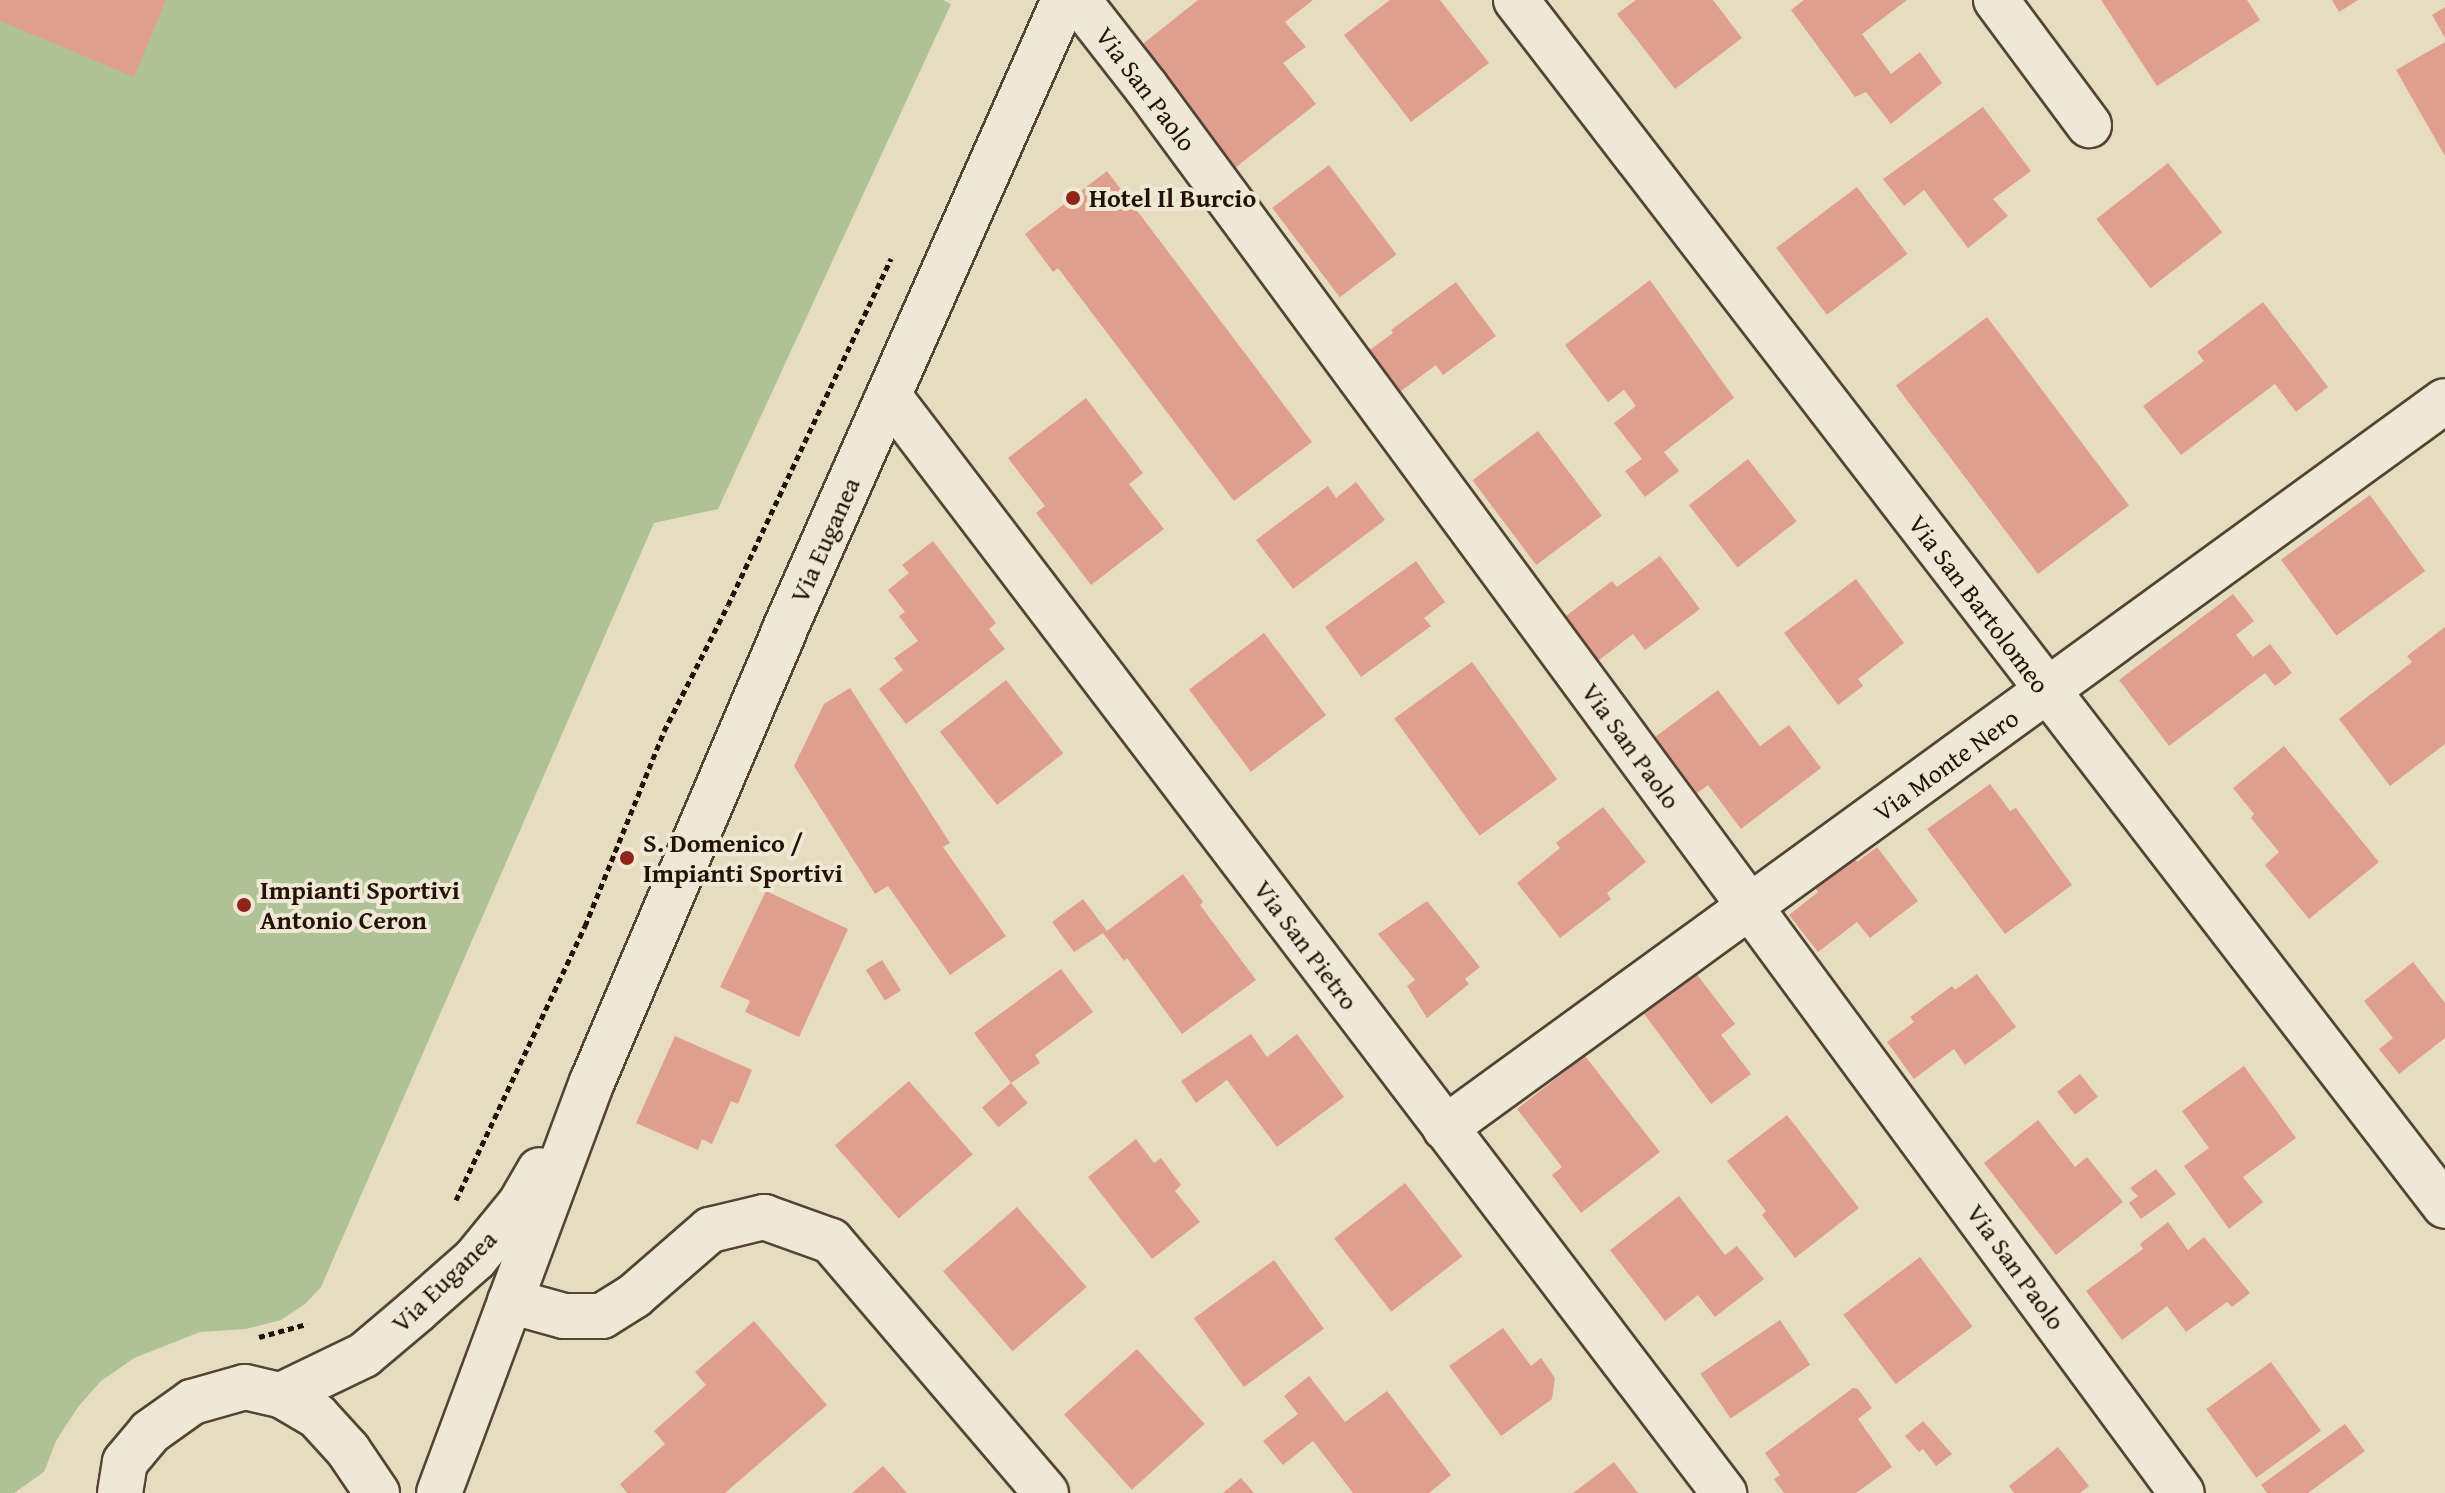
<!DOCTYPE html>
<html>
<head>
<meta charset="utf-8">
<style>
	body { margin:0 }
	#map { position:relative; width:2445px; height:1493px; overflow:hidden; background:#e6dcbf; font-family:"Gentium Book Plus",serif }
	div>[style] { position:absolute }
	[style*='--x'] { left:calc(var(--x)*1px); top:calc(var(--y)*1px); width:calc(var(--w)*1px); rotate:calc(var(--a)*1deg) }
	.green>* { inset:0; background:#afc296 }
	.building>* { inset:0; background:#e09f8e; transform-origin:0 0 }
	.path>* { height:5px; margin-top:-2.5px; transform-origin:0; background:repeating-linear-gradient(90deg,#241209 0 6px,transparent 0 10px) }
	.roads { filter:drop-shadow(2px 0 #544436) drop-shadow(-2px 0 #544436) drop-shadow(0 2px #544436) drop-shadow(0 -2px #544436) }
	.minor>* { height:44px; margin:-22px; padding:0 22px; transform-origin:22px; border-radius:22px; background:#efe8d5 }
	.dots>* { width:22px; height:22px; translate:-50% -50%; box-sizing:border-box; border:4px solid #efe8d5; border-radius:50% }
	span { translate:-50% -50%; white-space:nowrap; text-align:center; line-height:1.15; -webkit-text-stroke:8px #efe8d5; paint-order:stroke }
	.street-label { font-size:26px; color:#241209 }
	.poi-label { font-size:26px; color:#241209; font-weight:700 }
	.left { translate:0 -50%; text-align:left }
</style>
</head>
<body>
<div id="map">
	<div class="green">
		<i style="clip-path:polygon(0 0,943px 0,951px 4px,718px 509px,654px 523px,321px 1287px,305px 1304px,281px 1320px,246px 1329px,200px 1332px,134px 1358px,101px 1381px,78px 1407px,56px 1441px,44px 1472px,14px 1493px,0 1493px)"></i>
	</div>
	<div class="building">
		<i style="clip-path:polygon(0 0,166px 0,134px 77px,0 21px)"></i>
		<i style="clip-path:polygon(1198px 0,1313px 0,1285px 22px,1306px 47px,1283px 63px,1316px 104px,1235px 168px,1139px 47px)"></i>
		<i style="clip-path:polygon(1390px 0,1440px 0,1489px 63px,1411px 122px,1344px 35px)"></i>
		<i style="clip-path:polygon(1636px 0,1713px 0,1742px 38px,1675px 89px,1617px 14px)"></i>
		<i style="clip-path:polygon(1804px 0,1907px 0,1862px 34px,1891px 74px,1920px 52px,1942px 83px,1891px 124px,1866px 92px,1855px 97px,1791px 10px)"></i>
		<i style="clip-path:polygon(2101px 0,2247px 0,2260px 20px,2157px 86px)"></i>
		<i style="clip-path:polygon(2332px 0,2358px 0,2339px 12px)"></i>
		<i style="clip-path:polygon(2445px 7px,2445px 38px,2432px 15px)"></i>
		<i style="clip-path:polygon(2445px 42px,2445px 156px,2396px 70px)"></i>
		<i style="clip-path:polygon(1983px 107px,2031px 171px,1993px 199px,2008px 216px,1968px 248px,1924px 190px,1904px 206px,1883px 179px)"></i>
		<i style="left:2168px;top:163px;width:88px;height:91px;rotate:52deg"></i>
		<i style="left:1329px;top:165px;width:112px;height:71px;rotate:53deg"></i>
		<i style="clip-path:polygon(1107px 171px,1312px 442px,1234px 501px,1058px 268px,1053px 272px,1025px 234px)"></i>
		<i style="left:1857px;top:187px;width:84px;height:101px;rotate:53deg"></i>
		<i style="clip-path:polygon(1650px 280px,1734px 398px,1664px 452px,1679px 471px,1645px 497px,1625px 471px,1642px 459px,1614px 423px,1636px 406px,1624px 390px,1608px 402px,1565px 345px)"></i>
		<i style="clip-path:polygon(1456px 282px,1496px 336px,1443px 375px,1436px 365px,1397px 394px,1367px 352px,1393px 333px,1391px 330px)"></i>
		<i style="clip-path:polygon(2263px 302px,2328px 387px,2296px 412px,2275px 384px,2181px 455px,2143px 406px,2204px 361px,2197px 352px)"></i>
		<i style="left:1987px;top:317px;width:236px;height:114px;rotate:53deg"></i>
		<i style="clip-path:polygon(1086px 398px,1143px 473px,1129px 484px,1164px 529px,1091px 585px,1036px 513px,1045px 506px,1008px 458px)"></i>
		<i style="left:1538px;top:431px;width:106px;height:82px;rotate:53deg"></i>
		<i style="left:1748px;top:459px;width:79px;height:75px;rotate:52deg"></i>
		<i style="clip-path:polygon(1356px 482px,1385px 520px,1293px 589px,1256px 540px,1328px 486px,1336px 498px)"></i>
		<i style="left:2370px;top:495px;width:94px;height:110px;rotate:54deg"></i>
		<i style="clip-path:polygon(933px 541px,996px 623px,989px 629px,1005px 649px,906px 724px,879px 689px,903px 670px,894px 658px,918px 641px,899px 616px,905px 612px,888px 590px,909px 573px,902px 565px)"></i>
		<i style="clip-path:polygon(1660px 556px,1700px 609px,1645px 650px,1633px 634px,1595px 663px,1562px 619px,1612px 581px,1617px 587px)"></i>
		<i style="clip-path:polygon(1416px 561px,1445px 602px,1424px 618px,1431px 626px,1361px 677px,1325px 627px)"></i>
		<i style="clip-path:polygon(1856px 579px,1904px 643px,1858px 679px,1863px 686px,1838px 705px,1784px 633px)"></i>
		<i style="clip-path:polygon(2233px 594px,2254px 621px,2236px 635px,2253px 657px,2270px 644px,2292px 673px,2275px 686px,2265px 673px,2169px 746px,2119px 680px)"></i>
		<i style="clip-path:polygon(2445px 627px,2445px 744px,2390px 786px,2339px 719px,2412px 662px,2407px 656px)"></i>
		<i style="left:1264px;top:633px;width:103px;height:94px;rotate:53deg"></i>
		<i style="left:1472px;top:662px;width:145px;height:96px;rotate:54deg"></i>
		<i style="left:1006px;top:680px;width:93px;height:84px;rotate:52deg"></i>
		<i style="clip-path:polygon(850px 688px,950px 843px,943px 847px,1006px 936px,950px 975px,888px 886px,875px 894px,794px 766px,824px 704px)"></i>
		<i style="clip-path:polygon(1718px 690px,1760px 746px,1789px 725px,1821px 768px,1741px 829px,1708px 785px,1697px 793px,1655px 737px)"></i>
		<i style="clip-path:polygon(2284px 746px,2379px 862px,2309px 919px,2265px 865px,2279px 852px,2251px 818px,2254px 814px,2233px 788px)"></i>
		<i style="clip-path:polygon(1990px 784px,2010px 811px,2016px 808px,2072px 885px,2005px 934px,1927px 829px)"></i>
		<i style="clip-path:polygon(1603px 807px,1646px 862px,1607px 893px,1611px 899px,1560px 938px,1517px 883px,1560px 848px,1556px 843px)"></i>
		<i style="clip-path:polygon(1877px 847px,1918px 901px,1870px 938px,1857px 922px,1818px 952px,1789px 915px,1818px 892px,1815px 888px,1854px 858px,1857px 862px)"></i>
		<i style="clip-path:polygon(1183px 874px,1203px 902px,1200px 905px,1256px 980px,1182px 1034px,1127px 958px,1124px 961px,1103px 933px,1074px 952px,1052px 922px,1083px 899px,1107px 931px)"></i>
		<i style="clip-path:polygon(766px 891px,848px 929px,799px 1037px,745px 1012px,750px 1001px,720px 987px)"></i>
		<i style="clip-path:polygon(1427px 901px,1480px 967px,1465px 979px,1469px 984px,1427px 1018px,1407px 986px,1415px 980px,1378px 934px)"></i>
		<i style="left:882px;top:960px;width:36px;height:19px;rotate:58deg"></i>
		<i style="clip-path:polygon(2413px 962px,2445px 1003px,2445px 1038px,2399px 1074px,2379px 1049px,2393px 1038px,2364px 1001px)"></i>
		<i style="clip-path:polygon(1061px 969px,1093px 1012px,1035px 1055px,1040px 1063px,1011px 1083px,974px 1033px)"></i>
		<i style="clip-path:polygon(1695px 972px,1735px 1024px,1721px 1035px,1751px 1074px,1711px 1104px,1642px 1011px)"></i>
		<i style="clip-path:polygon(1977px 974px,2016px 1027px,1965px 1065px,1954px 1049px,1914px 1079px,1887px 1042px,1914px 1022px,1910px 1017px,1952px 986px,1955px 990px)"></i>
		<i style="clip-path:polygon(1251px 1034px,1267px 1057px,1297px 1034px,1344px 1097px,1277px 1147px,1227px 1080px,1196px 1103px,1181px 1081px)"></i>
		<i style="clip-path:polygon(675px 1036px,752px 1070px,738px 1104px,731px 1101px,712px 1144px,702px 1139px,698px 1150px,636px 1123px)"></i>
		<i style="clip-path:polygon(1585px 1056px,1660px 1152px,1581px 1213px,1552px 1175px,1562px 1167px,1517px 1109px)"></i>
		<i style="clip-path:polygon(2244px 1066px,2296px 1138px,2243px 1177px,2263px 1202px,2229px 1229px,2184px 1166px,2209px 1148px,2182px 1111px)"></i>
		<i style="left:2080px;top:1074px;width:29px;height:29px;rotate:52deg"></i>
		<i style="left:909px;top:1081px;width:97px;height:98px;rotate:49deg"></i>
		<i style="left:1011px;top:1083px;width:26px;height:38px;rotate:50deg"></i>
		<i style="clip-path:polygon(1787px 1115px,1859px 1208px,1795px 1258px,1762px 1215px,1766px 1211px,1727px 1161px)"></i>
		<i style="clip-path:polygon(2038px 1120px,2075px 1167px,2087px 1157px,2123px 1202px,2056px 1255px,1984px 1163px)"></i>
		<i style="clip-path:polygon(1136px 1139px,1154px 1163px,1161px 1158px,1181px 1185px,1175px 1191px,1200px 1222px,1152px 1259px,1088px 1177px)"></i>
		<i style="clip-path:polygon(2156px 1169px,2176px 1194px,2141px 1219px,2129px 1203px,2138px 1196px,2130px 1188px)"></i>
		<i style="left:1405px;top:1183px;width:93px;height:90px;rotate:52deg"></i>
		<i style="clip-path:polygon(1679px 1196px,1725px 1255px,1737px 1246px,1764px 1279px,1715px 1317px,1698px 1295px,1665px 1321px,1610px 1250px)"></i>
		<i style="left:1017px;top:1207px;width:106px;height:98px;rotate:49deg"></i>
		<i style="clip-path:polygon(2168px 1222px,2188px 1250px,2204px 1237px,2250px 1293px,2232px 1307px,2227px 1302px,2186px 1332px,2167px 1306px,2122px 1340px,2086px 1291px,2143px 1249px,2140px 1244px)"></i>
		<i style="left:1920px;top:1257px;width:87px;height:96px;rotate:53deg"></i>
		<i style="left:1274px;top:1260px;width:85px;height:99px;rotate:54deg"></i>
		<i style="left:1780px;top:1320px;width:54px;height:96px;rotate:56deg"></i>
		<i style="clip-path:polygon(754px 1321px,827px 1405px,725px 1493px,627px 1493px,620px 1484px,665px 1444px,654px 1431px,706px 1385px,695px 1372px)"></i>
		<i style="clip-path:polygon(1503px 1328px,1531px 1366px,1541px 1358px,1555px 1378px,1552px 1399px,1501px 1436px,1449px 1366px)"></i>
		<i style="left:1137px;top:1349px;width:101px;height:98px;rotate:48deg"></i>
		<i style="left:2271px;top:1362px;width:85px;height:80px;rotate:54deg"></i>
		<i style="clip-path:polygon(1309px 1376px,1345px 1422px,1387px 1391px,1451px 1475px,1429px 1493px,1353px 1493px,1313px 1441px,1283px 1465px,1263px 1441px,1298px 1414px,1284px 1396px)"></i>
		<i style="clip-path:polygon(1853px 1388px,1858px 1389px,1872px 1408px,1858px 1419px,1892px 1467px,1856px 1493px,1784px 1493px,1774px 1479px,1780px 1475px,1765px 1453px)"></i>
		<i style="clip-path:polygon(1923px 1421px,1952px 1454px,1936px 1466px,1923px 1449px,1919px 1452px,1905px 1436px)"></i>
		<i style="clip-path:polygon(2345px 1424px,2365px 1451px,2308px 1493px,2267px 1493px,2261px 1485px)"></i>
		<i style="clip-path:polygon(2058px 1447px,2089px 1486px,2080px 1493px,2014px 1493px,2009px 1486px)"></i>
		<i style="clip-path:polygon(1614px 1462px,1638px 1493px,1573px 1493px)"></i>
		<i style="clip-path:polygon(883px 1466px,907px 1493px,852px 1493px)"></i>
		<i style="clip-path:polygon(1241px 1478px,1254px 1493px,1223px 1493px)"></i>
	</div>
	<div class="path">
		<i style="--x:456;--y:1200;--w:303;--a:-64.8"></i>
		<i style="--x:585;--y:926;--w:210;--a:-67.9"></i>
		<i style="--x:664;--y:731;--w:141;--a:-63.1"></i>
		<i style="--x:728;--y:605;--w:383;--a:-64.8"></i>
		<i style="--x:259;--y:1337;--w:50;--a:-15.2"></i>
	</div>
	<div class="roads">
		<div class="minor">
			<i style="--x:1078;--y:0;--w:110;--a:52"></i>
			<i style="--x:1146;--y:87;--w:1746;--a:53.62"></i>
			<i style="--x:1516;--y:0;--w:1522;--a:52.39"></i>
			<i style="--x:1996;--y:0;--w:156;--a:53.4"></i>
			<i style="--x:889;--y:396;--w:1379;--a:52.72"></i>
			<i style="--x:1445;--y:1128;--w:1236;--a:-36.02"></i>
			<i style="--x:510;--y:1301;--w:56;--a:15.5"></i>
			<i style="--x:564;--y:1316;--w:38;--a:0"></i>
			<i style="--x:602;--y:1316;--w:38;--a:-32"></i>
			<i style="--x:634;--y:1296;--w:101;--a:-41"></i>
			<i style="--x:710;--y:1230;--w:56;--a:-13.5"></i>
			<i style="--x:764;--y:1217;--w:71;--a:19.7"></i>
			<i style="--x:831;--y:1241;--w:331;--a:49.5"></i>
			<i style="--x:281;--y:1395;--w:92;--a:-25.7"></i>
			<i style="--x:364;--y:1355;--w:68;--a:-40.2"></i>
			<i style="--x:416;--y:1311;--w:79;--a:-41.4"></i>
			<i style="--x:475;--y:1259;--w:71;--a:-50.7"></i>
			<i style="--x:520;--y:1204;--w:39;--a:-60"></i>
			<i style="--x:120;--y:1493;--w:31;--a:-81"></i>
			<i style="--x:125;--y:1462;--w:39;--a:-50"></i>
			<i style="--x:150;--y:1432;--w:52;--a:-35.5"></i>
			<i style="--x:192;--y:1402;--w:55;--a:-15.8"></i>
			<i style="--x:245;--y:1387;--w:37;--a:13"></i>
			<i style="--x:281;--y:1395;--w:42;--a:30.3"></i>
			<i style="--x:317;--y:1416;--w:46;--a:47.6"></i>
			<i style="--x:348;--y:1450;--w:52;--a:56"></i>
			<i style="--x:439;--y:1493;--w:439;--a:-69.6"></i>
			<i style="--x:592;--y:1082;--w:490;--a:-66.9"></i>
			<i style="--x:784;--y:631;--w:690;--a:-66.07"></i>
		</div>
	</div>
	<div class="dots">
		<i style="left:1073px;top:198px;background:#8f2418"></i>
		<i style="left:627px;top:858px;background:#8f2418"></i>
		<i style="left:244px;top:905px;background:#8f2418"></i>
	</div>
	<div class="street-label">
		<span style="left:1146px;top:89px;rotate:53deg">Via San Paolo</span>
		<span style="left:825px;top:540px;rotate:-66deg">Via Euganea</span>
		<span style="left:1979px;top:604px;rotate:53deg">Via San Bartolomeo</span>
		<span style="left:1631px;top:746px;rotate:54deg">Via San Paolo</span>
		<span style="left:1946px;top:765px;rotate:-36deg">Via Monte Nero</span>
		<span style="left:1306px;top:945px;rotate:53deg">Via San Pietro</span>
		<span style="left:2016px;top:1267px;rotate:54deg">Via San Paolo</span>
		<span style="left:444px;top:1281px;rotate:-44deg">Via Euganea</span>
	</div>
	<div class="poi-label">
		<span class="left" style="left:1089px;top:198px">Hotel Il Burcio</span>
		<span class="left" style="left:643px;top:858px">S. Domenico /<br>Impianti Sportivi</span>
		<span class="left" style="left:260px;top:905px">Impianti Sportivi<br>Antonio Ceron</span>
	</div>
</div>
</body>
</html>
